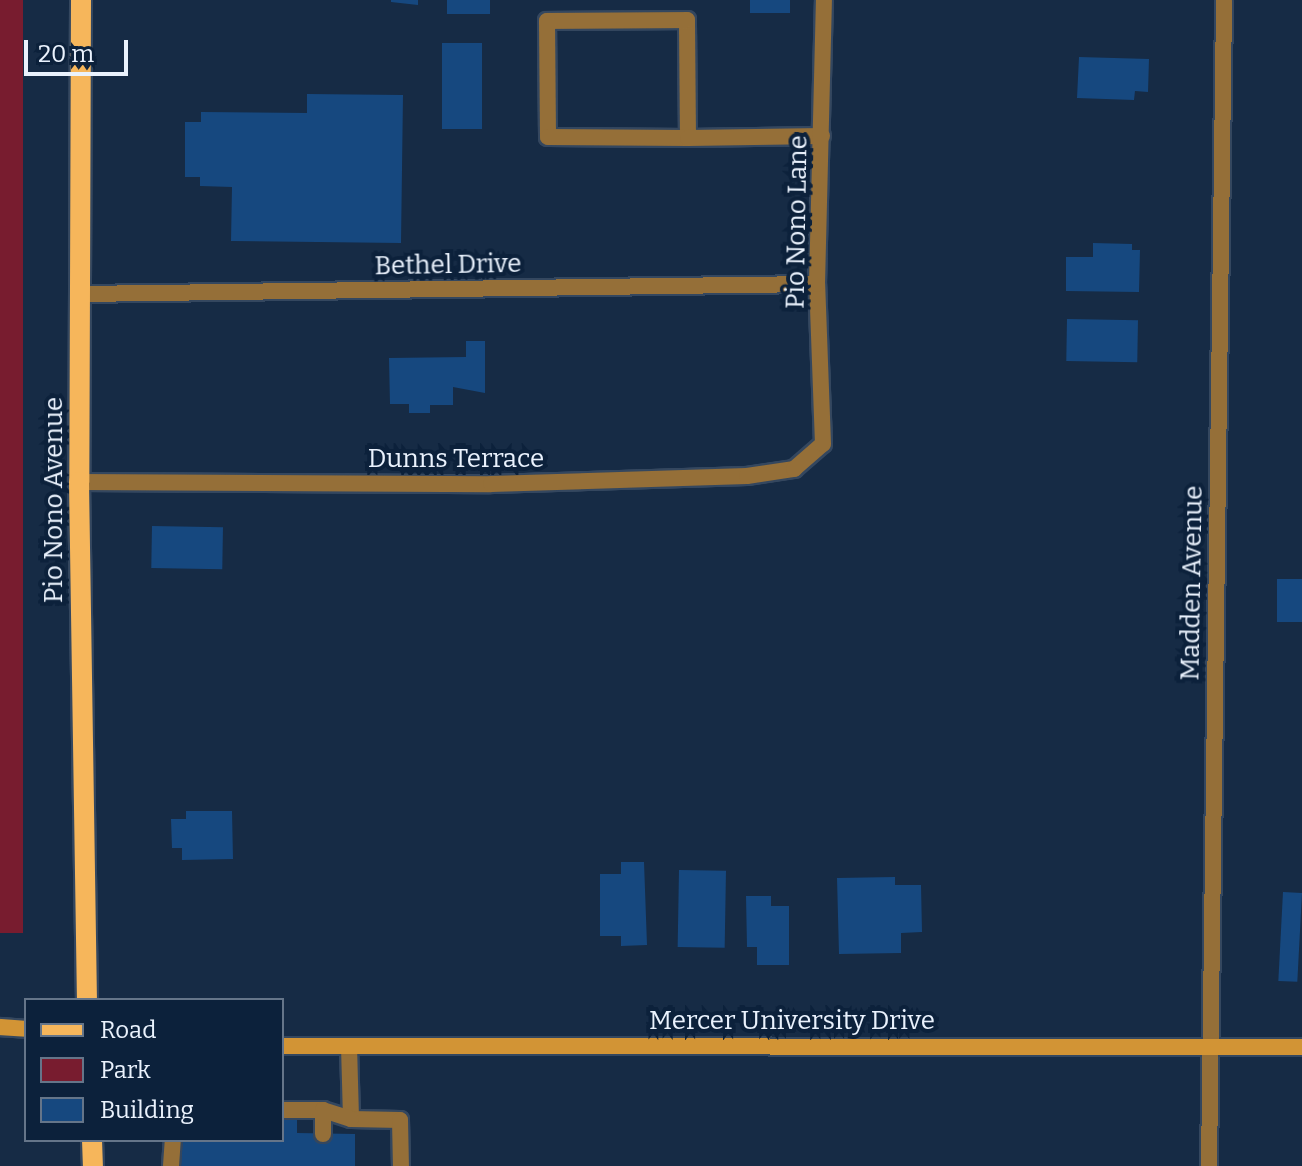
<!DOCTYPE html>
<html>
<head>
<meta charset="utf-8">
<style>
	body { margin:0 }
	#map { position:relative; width:1302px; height:1166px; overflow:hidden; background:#162b45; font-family:Bitter,serif }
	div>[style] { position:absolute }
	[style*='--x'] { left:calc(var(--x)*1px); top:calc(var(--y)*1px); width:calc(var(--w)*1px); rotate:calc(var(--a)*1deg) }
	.green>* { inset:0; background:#781c2f; transform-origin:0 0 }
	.building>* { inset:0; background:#16487f; transform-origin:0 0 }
	.roads { filter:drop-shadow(2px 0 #34475f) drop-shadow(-2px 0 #34475f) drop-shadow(0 2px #34475f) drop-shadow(0 -2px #34475f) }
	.service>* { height:16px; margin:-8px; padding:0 8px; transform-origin:8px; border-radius:8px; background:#956f38 }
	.minor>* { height:16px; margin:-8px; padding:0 8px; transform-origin:8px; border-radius:8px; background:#956f38 }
	.secondary>* { height:16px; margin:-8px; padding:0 8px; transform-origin:8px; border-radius:8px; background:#d29435 }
	.primary>* { height:20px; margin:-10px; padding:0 10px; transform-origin:10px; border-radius:10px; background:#f6b65b }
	span { translate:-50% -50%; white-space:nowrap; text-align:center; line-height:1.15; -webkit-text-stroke:8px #0c213b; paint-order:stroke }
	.street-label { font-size:26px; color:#eaf2fd }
	.legend { position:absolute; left:24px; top:998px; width:260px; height:144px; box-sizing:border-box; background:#0c213b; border:2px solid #657589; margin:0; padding:10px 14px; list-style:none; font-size:24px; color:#eaf2fd }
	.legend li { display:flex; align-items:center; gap:16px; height:40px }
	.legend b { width:40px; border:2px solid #657589 }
	.scale { position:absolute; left:24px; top:40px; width:104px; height:36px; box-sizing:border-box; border:4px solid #eaf2fd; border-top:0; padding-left:10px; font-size:24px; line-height:28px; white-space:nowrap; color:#eaf2fd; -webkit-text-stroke:6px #0c213b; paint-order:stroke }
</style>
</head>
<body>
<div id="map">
	<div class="green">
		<i style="left:0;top:0;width:23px;height:933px"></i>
	</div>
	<div class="building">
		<i style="clip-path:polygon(391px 0,418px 0,418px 5px,391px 2px)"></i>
		<i style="left:447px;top:0;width:43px;height:14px"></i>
		<i style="left:750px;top:0;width:40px;height:13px"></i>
		<i style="left:442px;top:43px;width:40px;height:86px"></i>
		<i style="clip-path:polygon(1079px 57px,1149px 59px,1148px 92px,1135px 91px,1134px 100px,1077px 98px)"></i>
		<i style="clip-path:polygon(307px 94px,403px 95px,401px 243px,231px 241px,232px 187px,200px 186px,200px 177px,185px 177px,185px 122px,201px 122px,201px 112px,307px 113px)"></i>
		<i style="clip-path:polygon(1093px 243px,1132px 244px,1132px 250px,1140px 250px,1139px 292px,1066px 291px,1066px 257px,1093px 257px)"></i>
		<i style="left:1067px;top:319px;width:71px;height:42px;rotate:1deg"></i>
		<i style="clip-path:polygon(466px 341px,485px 341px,485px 393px,453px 387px,453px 405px,430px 405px,430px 413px,409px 413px,409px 404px,390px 404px,389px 358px,466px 357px)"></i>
		<i style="left:152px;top:526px;width:71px;height:42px;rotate:1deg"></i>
		<i style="left:1277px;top:579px;width:25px;height:43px"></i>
		<i style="clip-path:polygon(186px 811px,232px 811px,233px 859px,182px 860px,182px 848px,172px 848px,171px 819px,186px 819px)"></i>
		<i style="clip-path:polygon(621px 862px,644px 862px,647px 945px,621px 946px,621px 936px,600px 936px,600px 874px,621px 874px)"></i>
		<i style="left:679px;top:870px;width:47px;height:77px;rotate:1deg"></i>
		<i style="clip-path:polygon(895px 877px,895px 885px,921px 885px,922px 932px,901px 933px,901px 953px,839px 954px,837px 878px)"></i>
		<i style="left:1283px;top:892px;width:19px;height:89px;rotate:3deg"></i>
		<i style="clip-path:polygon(746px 896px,771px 896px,771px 906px,789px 906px,789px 965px,757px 965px,757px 947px,747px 947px)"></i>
		<i style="clip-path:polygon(282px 1115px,297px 1116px,297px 1133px,355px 1134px,355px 1166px,181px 1166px,181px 1140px,282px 1140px)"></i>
	</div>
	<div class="roads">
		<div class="service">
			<i style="--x:688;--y:138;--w:118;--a:-90.5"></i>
			<i style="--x:687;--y:20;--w:140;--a:179.6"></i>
			<i style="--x:547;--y:21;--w:116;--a:89.5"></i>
			<i style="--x:548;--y:137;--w:140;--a:0.4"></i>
			<i style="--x:688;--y:138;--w:134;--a:-0.9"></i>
			<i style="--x:349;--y:1046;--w:73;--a:88.4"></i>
			<i style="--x:351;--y:1119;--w:49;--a:1.2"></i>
			<i style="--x:400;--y:1120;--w:46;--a:88.8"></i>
			<i style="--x:282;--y:1110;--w:41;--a:0"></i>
			<i style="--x:323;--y:1110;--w:29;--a:18"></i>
			<i style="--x:323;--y:1110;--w:24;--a:90"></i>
			<i style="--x:171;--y:1166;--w:26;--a:-86"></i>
		</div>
		<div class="minor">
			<i style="--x:80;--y:294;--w:737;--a:-0.78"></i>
			<i style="--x:79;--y:482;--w:412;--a:0.3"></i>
			<i style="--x:491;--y:484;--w:256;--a:-1.8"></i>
			<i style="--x:747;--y:476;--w:48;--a:-8.5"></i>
			<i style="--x:794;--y:469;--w:38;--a:-41"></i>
			<i style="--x:823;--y:444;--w:160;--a:-92.1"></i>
			<i style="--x:817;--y:284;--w:284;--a:-88.6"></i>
			<i style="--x:1209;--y:1166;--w:1166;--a:-89.26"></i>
		</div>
		<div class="secondary">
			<i style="--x:0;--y:1027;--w:26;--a:4"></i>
			<i style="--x:282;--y:1046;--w:1020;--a:0.06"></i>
		</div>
		<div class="primary">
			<i style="--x:81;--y:0;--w:482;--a:90.2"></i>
			<i style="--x:79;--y:482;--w:518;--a:89.12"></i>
			<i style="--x:92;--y:1140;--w:26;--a:88"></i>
		</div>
	</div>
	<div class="street-label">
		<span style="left:797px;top:222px;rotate:-89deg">Pio Nono Lane</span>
		<span style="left:448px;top:265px;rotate:-1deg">Bethel Drive</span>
		<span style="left:456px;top:459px">Dunns Terrace</span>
		<span style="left:54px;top:500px;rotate:-90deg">Pio Nono Avenue</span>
		<span style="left:1192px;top:583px;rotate:-89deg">Madden Avenue</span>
		<span style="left:792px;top:1021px">Mercer University Drive</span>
	</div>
	<ul class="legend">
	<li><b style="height:10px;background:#f6b65b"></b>Road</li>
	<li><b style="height:22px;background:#781c2f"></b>Park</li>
	<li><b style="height:22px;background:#16487f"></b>Building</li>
	</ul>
	<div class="scale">20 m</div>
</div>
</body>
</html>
